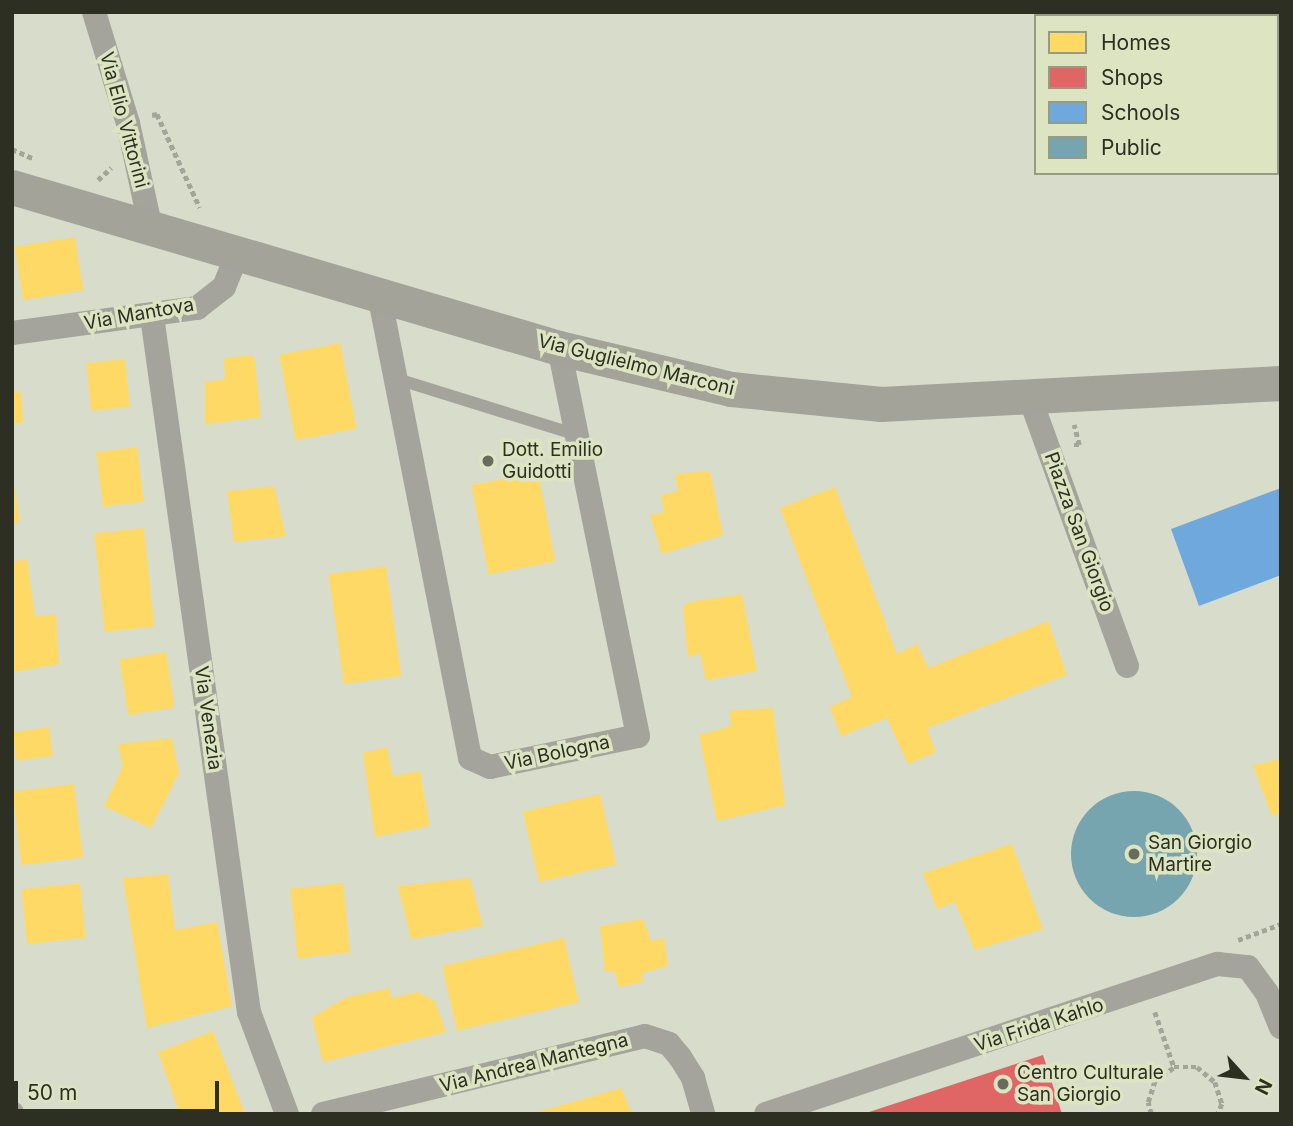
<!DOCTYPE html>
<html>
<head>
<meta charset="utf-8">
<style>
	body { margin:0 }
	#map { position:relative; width:1293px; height:1126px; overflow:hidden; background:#d8dcca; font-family:Inter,sans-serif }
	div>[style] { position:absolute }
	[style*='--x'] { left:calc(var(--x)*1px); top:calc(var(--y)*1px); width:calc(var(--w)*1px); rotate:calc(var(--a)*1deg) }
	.homes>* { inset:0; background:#ffd966; transform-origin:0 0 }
	.shops>* { inset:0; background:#e06666 }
	.schools>* { inset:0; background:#6fa8dc }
	.public>* { inset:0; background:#76a5af }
	.round { border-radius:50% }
	.path>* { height:4.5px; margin-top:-2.25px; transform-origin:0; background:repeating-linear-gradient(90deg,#a3a49a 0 5px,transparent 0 8.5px) }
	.lane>* { height:12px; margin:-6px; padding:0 6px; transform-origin:6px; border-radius:6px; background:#a5a49c }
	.street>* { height:24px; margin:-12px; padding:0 12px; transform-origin:12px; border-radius:12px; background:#a5a49c }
	.secondary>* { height:35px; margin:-17.5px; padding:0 17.5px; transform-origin:17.5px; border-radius:17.5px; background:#a3a399 }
	.dots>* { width:19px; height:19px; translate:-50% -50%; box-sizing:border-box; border:4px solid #dde4c2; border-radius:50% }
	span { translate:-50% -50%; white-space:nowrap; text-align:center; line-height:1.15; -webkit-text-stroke:7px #dde4c2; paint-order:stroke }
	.street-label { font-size:19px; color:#2c2f22 }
	.poi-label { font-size:19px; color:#2c2f22 }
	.left { translate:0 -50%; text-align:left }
	.frame { position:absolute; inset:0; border:14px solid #2c2f22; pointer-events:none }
	.legend { position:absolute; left:1034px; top:14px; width:245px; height:161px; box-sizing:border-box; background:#dde4c2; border:2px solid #969c82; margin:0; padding:9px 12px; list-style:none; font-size:21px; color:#2c2f22 }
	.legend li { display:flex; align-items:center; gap:14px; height:35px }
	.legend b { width:35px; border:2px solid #969c82 }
	.north { position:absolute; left:1209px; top:1042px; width:70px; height:70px; -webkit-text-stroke:5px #dde4c2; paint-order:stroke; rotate:117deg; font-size:19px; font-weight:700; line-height:28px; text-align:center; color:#2c2f22 }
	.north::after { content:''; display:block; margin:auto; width:24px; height:32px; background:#2c2f22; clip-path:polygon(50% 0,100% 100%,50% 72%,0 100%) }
	.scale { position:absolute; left:14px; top:1081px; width:205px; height:32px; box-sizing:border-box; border:4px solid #2c2f22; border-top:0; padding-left:9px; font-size:21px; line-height:24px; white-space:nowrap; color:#2c2f22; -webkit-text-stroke:5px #dde4c2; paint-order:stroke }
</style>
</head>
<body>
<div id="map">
	<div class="homes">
		<i style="left:75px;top:237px;width:54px;height:61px;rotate:81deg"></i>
		<i style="left:340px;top:343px;width:87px;height:62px;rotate:79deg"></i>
		<i style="clip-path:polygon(254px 355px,261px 417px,205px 424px,205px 382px,225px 379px,224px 358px)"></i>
		<i style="left:125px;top:359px;width:48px;height:39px;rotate:84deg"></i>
		<i style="clip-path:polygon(12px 392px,21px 392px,23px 422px,12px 424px)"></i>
		<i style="left:137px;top:447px;width:55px;height:41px;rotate:83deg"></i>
		<i style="clip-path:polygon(710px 471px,723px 535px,662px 554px,650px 515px,664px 512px,661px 495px,678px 491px,675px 474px)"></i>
		<i style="clip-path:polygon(12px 472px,20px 522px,12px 523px)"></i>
		<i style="left:538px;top:472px;width:91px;height:68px;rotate:79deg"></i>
		<i style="clip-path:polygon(274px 486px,286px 536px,234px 542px,227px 491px)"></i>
		<i style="clip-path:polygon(835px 487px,897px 654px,917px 644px,928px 668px,1048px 621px,1067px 675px,927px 728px,936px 752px,908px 764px,887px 718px,841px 736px,830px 707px,852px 697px,780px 508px)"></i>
		<i style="left:144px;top:528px;width:99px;height:50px;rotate:84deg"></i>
		<i style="clip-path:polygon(27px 559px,35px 616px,56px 614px,59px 664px,12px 672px,12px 562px)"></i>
		<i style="left:386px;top:566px;width:111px;height:58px;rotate:82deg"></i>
		<i style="clip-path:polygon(742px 594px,757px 671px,706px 680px,700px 653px,688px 657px,683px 607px,689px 602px)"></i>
		<i style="left:166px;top:652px;width:56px;height:47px;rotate:81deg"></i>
		<i style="clip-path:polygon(773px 708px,785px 805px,717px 821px,699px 735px,731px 726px,730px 710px)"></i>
		<i style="left:49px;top:727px;width:29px;height:37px;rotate:82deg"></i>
		<i style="clip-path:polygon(172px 738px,179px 773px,151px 828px,104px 806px,123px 766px,118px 744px)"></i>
		<i style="clip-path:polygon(387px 747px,393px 776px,420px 771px,430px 826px,375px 837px,363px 753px)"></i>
		<i style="clip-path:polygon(1281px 759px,1281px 812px,1272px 816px,1253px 765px)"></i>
		<i style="left:74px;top:784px;width:74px;height:62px;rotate:83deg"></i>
		<i style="left:600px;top:794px;width:72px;height:79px;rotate:77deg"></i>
		<i style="clip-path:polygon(1012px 844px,1043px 929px,975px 950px,955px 902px,937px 909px,923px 873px)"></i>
		<i style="clip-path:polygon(168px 874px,175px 930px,217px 922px,232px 1006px,147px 1028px,123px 878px)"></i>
		<i style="clip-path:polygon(470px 878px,483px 926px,411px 939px,398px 886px)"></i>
		<i style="left:80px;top:883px;width:55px;height:59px;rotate:84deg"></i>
		<i style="left:343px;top:883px;width:70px;height:53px;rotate:84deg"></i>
		<i style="clip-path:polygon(643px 919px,651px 941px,664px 938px,668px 966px,642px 973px,643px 982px,619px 987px,614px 971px,605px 972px,600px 926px)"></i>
		<i style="left:564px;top:938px;width:66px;height:125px;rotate:77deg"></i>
		<i style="clip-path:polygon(390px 988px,391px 998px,418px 992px,435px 1001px,446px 1032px,323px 1062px,312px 1017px,347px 997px)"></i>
		<i style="clip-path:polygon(213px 1031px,245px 1114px,180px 1114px,158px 1052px)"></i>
		<i style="clip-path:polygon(621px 1088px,632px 1114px,535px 1114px,534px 1113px)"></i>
	</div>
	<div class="shops">
		<i style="clip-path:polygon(1043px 1055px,1062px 1114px,866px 1114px,866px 1113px)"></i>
	</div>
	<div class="schools">
		<i style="clip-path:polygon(1281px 488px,1281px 575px,1199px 606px,1171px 529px)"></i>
	</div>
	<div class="public">
		<i class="round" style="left:1071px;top:791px;width:126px;height:126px"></i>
	</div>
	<div class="path">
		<i style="--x:152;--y:115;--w:5;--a:-11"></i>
		<i style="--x:157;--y:114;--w:103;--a:65.4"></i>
		<i style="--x:12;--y:149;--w:24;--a:24"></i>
		<i style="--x:98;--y:180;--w:18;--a:-43"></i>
		<i style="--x:1074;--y:445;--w:5;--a:0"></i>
		<i style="--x:1079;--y:445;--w:21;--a:-104"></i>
		<i style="--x:1238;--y:940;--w:46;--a:-20.4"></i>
		<i style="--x:1155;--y:1012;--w:58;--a:70.9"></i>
		<i style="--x:1151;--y:1114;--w:12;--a:-104"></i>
		<i style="--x:1148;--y:1102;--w:23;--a:-72"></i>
		<i style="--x:1155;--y:1080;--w:23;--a:-34"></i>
		<i style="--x:1174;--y:1067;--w:23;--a:0"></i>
		<i style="--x:1197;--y:1067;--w:23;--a:40"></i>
		<i style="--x:1215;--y:1082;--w:23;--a:72"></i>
		<i style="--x:1222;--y:1104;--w:11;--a:112"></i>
	</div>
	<div class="lane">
		<i style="--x:394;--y:378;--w:192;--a:17.3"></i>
	</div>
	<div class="street">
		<i style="--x:94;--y:12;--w:116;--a:73"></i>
		<i style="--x:128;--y:123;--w:108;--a:77.8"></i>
		<i style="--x:379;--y:294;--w:473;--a:78.9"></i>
		<i style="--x:470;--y:758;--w:22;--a:24"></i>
		<i style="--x:490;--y:767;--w:151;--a:-11.8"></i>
		<i style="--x:638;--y:736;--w:396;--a:-101.5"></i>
		<i style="--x:152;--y:316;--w:703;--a:82.07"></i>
		<i style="--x:249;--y:1012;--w:109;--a:69.6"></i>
		<i style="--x:12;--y:333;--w:187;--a:-7.7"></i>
		<i style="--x:197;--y:308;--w:34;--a:-38"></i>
		<i style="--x:224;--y:287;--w:38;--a:-68"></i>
		<i style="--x:1030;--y:398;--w:285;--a:70.1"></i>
		<i style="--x:12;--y:1113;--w:1;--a:90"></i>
		<i style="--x:323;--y:1114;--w:331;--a:-13.6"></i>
		<i style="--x:645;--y:1036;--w:25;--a:18"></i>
		<i style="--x:669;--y:1044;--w:17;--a:50"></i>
		<i style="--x:680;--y:1057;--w:25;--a:58"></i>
		<i style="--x:693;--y:1078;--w:37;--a:74"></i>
		<i style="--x:766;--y:1114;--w:476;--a:-18.4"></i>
		<i style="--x:1218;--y:964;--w:30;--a:6"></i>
		<i style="--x:1248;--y:967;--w:32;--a:54"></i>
		<i style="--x:1267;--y:993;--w:37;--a:68"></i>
	</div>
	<div class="secondary">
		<i style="--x:12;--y:187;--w:570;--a:16.4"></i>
		<i style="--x:559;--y:348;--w:177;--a:13.4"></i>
		<i style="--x:731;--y:389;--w:151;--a:5.7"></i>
		<i style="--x:881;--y:404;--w:401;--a:-3"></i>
	</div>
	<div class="dots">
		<i style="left:488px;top:461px;background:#686c5d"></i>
		<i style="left:1134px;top:854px;background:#686c5d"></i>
		<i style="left:1003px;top:1084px;background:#686c5d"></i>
	</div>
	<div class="street-label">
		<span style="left:124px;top:120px;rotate:75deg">Via Elio Vittorini</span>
		<span style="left:139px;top:314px;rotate:-10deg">Via Mantova</span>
		<span style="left:636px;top:365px;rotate:14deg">Via Guglielmo Marconi</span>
		<span style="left:1079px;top:532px;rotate:70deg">Piazza San Giorgio</span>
		<span style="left:208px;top:718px;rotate:82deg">Via Venezia</span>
		<span style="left:557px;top:753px;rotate:-12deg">Via Bologna</span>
		<span style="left:1039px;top:1025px;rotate:-18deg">Via Frida Kahlo</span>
		<span style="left:534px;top:1063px;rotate:-14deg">Via Andrea Mantegna</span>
	</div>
	<div class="poi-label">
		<span class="left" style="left:502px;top:461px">Dott. Emilio<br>Guidotti</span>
		<span class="left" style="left:1148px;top:854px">San Giorgio<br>Martire</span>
		<span class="left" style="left:1017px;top:1084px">Centro Culturale<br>San Giorgio</span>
	</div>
	<div class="frame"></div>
	<ul class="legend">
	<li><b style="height:19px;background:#ffd966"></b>Homes</li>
	<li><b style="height:19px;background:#e06666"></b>Shops</li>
	<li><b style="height:19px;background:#6fa8dc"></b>Schools</li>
	<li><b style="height:19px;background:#76a5af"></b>Public</li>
	</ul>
	<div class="north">N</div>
	<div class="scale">50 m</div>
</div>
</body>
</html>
